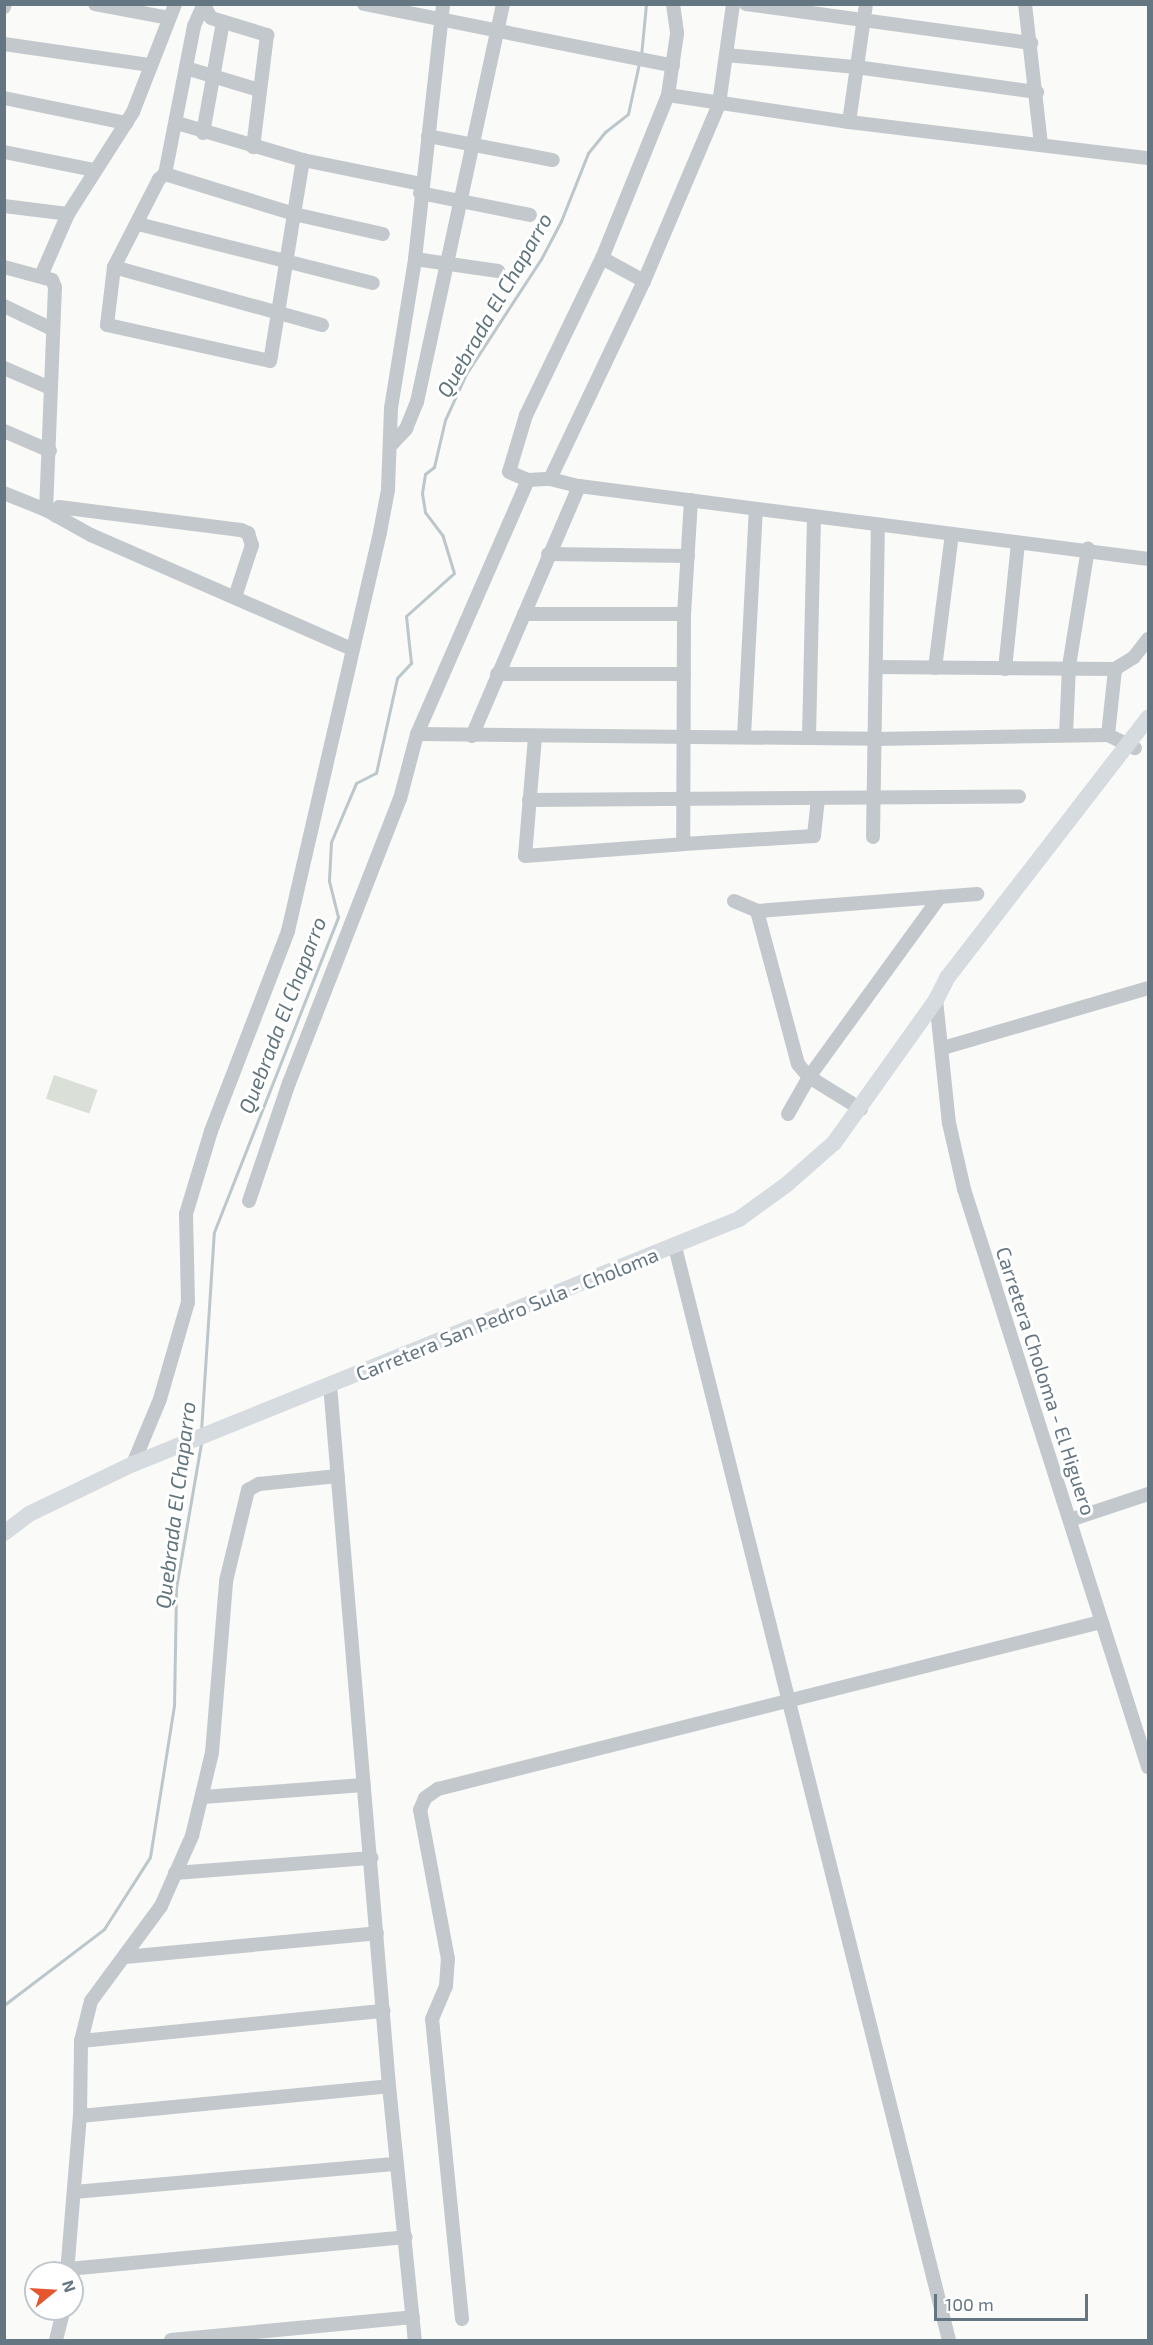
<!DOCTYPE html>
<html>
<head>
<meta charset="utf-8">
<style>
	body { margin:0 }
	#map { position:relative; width:1153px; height:2345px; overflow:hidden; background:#fafaf8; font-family:"Exo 2",sans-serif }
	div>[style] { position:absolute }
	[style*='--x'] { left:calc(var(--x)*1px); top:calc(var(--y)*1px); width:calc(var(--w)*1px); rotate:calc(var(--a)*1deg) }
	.green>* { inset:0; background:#dadfd7; transform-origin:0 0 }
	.stream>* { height:3px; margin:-1.5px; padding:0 1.5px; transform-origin:1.5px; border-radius:1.5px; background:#bbc7cb }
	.minor>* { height:14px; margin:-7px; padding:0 7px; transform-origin:7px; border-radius:7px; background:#c3c8cc }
	.major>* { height:16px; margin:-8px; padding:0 8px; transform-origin:8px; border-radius:8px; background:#d6dbdf }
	span { translate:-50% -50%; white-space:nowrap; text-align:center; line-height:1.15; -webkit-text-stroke:6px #fff; paint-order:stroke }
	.street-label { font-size:20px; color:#657683 }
	.water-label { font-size:21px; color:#60757c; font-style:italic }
	.frame { position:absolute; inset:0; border:6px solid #657683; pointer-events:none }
	.north { position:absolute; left:24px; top:2261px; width:60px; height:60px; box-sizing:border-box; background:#fff; border:2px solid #c1c8cd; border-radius:50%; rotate:72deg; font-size:16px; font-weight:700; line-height:24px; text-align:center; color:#657683 }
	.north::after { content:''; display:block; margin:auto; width:21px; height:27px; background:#e4572e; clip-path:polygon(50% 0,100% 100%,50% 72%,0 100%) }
	.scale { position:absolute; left:934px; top:2294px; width:154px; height:27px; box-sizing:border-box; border:3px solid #657683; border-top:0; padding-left:8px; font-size:18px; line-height:21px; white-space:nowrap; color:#657683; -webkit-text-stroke:4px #fff; paint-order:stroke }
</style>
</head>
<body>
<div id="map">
	<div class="green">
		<i style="left:54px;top:1075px;width:46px;height:25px;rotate:19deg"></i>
	</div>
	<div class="stream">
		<i style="--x:641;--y:56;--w:52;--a:-84.5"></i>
		<i style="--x:201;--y:1431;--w:199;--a:-86.3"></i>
		<i style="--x:214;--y:1232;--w:339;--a:-68.5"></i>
		<i style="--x:338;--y:917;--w:38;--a:-104"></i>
		<i style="--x:329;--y:880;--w:38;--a:-87"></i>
		<i style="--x:331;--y:842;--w:64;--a:-67"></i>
		<i style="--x:356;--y:783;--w:22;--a:-27"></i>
		<i style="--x:376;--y:773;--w:97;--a:-77.5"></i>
		<i style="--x:397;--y:678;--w:21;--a:-47"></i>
		<i style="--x:411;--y:663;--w:47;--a:-96.1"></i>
		<i style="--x:406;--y:616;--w:64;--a:-41.9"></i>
		<i style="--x:454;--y:573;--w:39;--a:-107"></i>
		<i style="--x:443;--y:536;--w:30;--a:-127"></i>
		<i style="--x:425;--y:512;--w:19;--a:-99"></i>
		<i style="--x:422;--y:493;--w:19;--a:-81"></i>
		<i style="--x:425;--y:474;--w:11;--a:-38"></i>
		<i style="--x:434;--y:467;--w:48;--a:-76.8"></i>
		<i style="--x:445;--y:420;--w:51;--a:-65.5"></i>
		<i style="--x:466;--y:374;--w:137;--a:-56.9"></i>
		<i style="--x:541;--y:259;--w:43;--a:-62.2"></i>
		<i style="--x:561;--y:221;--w:73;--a:-68.3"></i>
		<i style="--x:588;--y:153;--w:27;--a:-51"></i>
		<i style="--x:605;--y:132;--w:29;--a:-38"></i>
		<i style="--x:628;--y:114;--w:52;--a:-77.8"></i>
		<i style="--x:4;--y:2005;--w:126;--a:-37.2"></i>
		<i style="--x:104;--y:1929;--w:85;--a:-57.4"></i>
		<i style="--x:150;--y:1857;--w:153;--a:-81"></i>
		<i style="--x:174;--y:1706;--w:118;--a:-89"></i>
		<i style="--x:176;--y:1588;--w:146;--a:-80.2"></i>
	</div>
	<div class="minor">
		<i style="--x:95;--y:4;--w:75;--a:10.7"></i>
		<i style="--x:203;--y:4;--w:16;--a:60"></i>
		<i style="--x:211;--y:18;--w:59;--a:16.9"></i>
		<i style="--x:267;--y:35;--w:113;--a:97.1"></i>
		<i style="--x:364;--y:4;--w:315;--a:11.3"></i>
		<i style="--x:673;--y:4;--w:30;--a:82"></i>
		<i style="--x:677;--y:34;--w:62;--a:98.4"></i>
		<i style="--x:668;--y:95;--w:176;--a:112"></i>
		<i style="--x:602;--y:258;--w:174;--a:115.8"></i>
		<i style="--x:526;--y:415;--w:59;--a:106.6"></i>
		<i style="--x:509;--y:472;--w:21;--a:23"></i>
		<i style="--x:528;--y:480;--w:22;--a:-3"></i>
		<i style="--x:550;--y:479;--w:30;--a:14"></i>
		<i style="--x:579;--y:486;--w:574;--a:7.31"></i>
		<i style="--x:746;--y:4;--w:288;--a:7.8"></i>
		<i style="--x:1025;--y:4;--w:141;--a:83.5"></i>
		<i style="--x:4;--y:7;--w:3;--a:-72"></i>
		<i style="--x:4;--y:44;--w:148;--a:8.2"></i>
		<i style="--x:726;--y:55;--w:131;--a:5.3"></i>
		<i style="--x:856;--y:67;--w:183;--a:7.9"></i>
		<i style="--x:186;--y:68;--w:76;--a:16.8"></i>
		<i style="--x:668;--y:95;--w:183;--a:8.5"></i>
		<i style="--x:849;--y:122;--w:301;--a:6.9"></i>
		<i style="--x:4;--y:98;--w:125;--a:11.6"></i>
		<i style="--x:849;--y:122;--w:119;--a:-81.8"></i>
		<i style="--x:177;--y:123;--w:131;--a:16.4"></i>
		<i style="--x:303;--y:160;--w:120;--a:11.5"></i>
		<i style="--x:203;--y:133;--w:113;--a:-79.8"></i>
		<i style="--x:428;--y:136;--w:127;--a:10.9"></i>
		<i style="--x:4;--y:152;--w:91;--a:11.4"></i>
		<i style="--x:303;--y:160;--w:55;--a:99.5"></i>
		<i style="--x:294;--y:214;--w:144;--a:99.2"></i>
		<i style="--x:271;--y:356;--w:5;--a:101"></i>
		<i style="--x:270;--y:361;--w:167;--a:-167.5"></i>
		<i style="--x:107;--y:325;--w:58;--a:-83.1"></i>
		<i style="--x:114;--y:267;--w:99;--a:-62.9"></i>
		<i style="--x:159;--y:179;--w:8;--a:-40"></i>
		<i style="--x:165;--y:174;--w:135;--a:17.2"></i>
		<i style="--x:294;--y:214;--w:91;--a:12.7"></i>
		<i style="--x:165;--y:174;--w:151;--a:-78.9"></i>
		<i style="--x:194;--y:26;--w:20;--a:-66"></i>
		<i style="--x:420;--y:193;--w:112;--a:11.3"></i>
		<i style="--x:4;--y:206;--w:64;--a:7.1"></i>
		<i style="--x:138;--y:224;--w:242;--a:14.1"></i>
		<i style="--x:602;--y:258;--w:48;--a:28.7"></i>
		<i style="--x:415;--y:259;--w:84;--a:8.2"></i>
		<i style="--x:4;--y:267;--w:50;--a:15.2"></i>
		<i style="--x:52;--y:280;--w:8;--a:67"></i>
		<i style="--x:55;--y:287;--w:223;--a:92.3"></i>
		<i style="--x:46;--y:510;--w:45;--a:-158"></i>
		<i style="--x:114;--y:267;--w:216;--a:15.6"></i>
		<i style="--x:41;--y:276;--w:68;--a:-66.5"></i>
		<i style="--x:68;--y:214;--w:121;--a:-57.5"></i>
		<i style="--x:133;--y:112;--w:116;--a:-68.7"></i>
		<i style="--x:4;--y:306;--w:51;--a:25.6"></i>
		<i style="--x:4;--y:368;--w:50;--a:23.5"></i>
		<i style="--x:4;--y:431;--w:50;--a:23.5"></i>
		<i style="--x:392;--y:444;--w:21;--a:-47"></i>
		<i style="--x:406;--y:429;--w:29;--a:-68"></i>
		<i style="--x:417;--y:402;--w:407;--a:-77.8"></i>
		<i style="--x:550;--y:479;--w:219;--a:-64.6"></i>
		<i style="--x:644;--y:281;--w:192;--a:-67"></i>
		<i style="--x:719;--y:104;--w:101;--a:-82"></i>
		<i style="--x:691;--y:500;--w:114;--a:93.5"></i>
		<i style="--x:684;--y:614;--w:230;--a:90.2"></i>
		<i style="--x:683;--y:844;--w:131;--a:-3.5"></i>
		<i style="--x:814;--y:836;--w:38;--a:-84"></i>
		<i style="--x:46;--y:510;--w:51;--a:29.1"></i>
		<i style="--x:91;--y:535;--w:285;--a:23.6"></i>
		<i style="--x:56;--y:516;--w:9;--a:-72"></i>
		<i style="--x:59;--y:507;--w:183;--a:7.2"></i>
		<i style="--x:241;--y:530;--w:8;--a:23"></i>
		<i style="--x:248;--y:533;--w:13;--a:72"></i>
		<i style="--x:252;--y:545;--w:55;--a:108.1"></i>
		<i style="--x:548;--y:554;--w:140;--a:0.8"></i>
		<i style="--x:524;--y:614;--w:160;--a:0"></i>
		<i style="--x:876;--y:667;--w:239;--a:0.5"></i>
		<i style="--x:935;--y:668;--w:135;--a:-82.8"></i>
		<i style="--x:1005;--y:669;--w:127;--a:-84.1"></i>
		<i style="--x:497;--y:674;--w:187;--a:0"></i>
		<i style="--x:417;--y:734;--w:458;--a:0.6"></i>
		<i style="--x:875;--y:739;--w:233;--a:-1"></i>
		<i style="--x:1108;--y:735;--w:30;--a:26"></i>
		<i style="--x:1066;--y:735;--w:69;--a:-87.5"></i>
		<i style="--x:1069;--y:666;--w:119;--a:-80.8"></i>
		<i style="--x:1108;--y:735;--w:66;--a:-83.9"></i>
		<i style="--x:1115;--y:669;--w:22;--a:-32"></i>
		<i style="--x:1134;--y:657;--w:23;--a:-52"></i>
		<i style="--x:472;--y:736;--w:272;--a:-66.8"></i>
		<i style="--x:744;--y:736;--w:227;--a:-87"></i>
		<i style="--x:535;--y:737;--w:119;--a:94.8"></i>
		<i style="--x:525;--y:856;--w:158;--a:-4.3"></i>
		<i style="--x:809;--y:737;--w:219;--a:-88.7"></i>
		<i style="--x:529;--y:800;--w:490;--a:-0.4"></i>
		<i style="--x:873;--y:837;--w:312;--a:-89.1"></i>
		<i style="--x:734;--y:901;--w:25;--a:23"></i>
		<i style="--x:757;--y:911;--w:221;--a:-4.4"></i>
		<i style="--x:757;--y:911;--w:158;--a:75"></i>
		<i style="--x:798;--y:1064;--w:17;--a:50"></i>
		<i style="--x:809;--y:1077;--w:61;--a:31.6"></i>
		<i style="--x:936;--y:1000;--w:124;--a:84"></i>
		<i style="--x:949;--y:1123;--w:68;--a:77.2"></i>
		<i style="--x:964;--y:1189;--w:607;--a:72.34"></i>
		<i style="--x:943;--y:1048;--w:214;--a:-16.3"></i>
		<i style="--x:788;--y:1114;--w:43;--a:-60.4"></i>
		<i style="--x:809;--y:1077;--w:223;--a:-54"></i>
		<i style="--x:249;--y:1201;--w:125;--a:-71.3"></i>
		<i style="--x:289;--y:1083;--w:305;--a:-68.7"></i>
		<i style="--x:400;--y:799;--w:67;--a:-75.3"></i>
		<i style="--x:417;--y:734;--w:277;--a:-66.4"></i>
		<i style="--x:675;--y:1247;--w:1127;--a:75.93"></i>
		<i style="--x:330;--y:1385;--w:703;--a:85.19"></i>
		<i style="--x:389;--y:2086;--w:255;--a:84.2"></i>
		<i style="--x:133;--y:1464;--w:70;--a:-67.4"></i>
		<i style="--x:160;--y:1399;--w:101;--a:-73.9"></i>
		<i style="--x:188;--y:1302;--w:88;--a:-91.3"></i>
		<i style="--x:186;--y:1214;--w:87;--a:-73.2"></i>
		<i style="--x:211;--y:1131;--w:214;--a:-68.9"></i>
		<i style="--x:288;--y:931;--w:409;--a:-77"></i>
		<i style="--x:380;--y:532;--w:43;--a:-79.2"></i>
		<i style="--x:388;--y:490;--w:82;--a:-87.9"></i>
		<i style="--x:391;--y:408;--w:151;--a:-80.8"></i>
		<i style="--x:415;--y:259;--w:257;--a:-83.7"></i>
		<i style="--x:1070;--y:1520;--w:82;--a:-18.4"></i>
		<i style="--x:203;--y:1797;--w:161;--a:-4.3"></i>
		<i style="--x:175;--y:1873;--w:197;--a:-4.4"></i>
		<i style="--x:125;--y:1957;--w:253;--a:-5.4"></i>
		<i style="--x:81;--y:2041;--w:304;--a:-5.7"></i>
		<i style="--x:80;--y:2116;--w:310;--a:-5.5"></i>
		<i style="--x:74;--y:2192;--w:324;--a:-5"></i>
		<i style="--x:68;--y:2269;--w:339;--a:-5.4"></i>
		<i style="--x:67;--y:2273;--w:158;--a:-85.3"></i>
		<i style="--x:80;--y:2116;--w:75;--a:-89.2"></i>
		<i style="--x:81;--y:2041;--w:41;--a:-76"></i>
		<i style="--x:91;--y:2001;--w:118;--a:-53.6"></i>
		<i style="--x:161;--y:1906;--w:77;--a:-66.1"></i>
		<i style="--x:192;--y:1836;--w:85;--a:-76.5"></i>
		<i style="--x:212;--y:1753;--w:173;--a:-85.3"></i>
		<i style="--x:226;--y:1581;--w:94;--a:-76.4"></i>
		<i style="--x:248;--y:1490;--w:13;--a:-29"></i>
		<i style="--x:259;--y:1484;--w:79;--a:-5.8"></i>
		<i style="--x:462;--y:2319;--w:301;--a:-95.7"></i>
		<i style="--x:432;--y:2019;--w:36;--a:-67"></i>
		<i style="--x:446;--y:1986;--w:27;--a:-86"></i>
		<i style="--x:448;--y:1959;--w:152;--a:-100.6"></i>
		<i style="--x:420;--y:1810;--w:13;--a:-67"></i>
		<i style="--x:425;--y:1798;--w:16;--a:-35"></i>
		<i style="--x:438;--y:1789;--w:684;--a:-14.14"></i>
		<i style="--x:56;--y:2340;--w:32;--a:-76"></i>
		<i style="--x:171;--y:2340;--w:243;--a:-5.4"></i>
	</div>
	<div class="major">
		<i style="--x:4;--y:1533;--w:31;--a:-37"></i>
		<i style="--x:29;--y:1514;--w:115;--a:-25.7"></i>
		<i style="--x:133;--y:1464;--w:654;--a:-22.01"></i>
		<i style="--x:739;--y:1219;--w:58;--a:-35.9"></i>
		<i style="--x:786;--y:1185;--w:64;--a:-41.2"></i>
		<i style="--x:834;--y:1143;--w:176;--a:-54.5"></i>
		<i style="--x:936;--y:1000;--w:25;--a:-63"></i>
		<i style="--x:947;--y:978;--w:329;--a:-52.3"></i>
	</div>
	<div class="street-label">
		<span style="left:507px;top:1314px;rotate:-22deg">Carretera San Pedro Sula - Choloma</span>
		<span style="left:1046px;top:1381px;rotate:72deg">Carretera Choloma - El Higuero</span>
	</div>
	<div class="water-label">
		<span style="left:494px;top:305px;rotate:-60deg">Quebrada El Chaparro</span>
		<span style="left:282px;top:1015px;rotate:-69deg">Quebrada El Chaparro</span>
		<span style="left:175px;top:1505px;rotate:-83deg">Quebrada El Chaparro</span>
	</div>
	<div class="frame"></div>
	<div class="north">N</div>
	<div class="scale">100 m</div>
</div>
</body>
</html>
